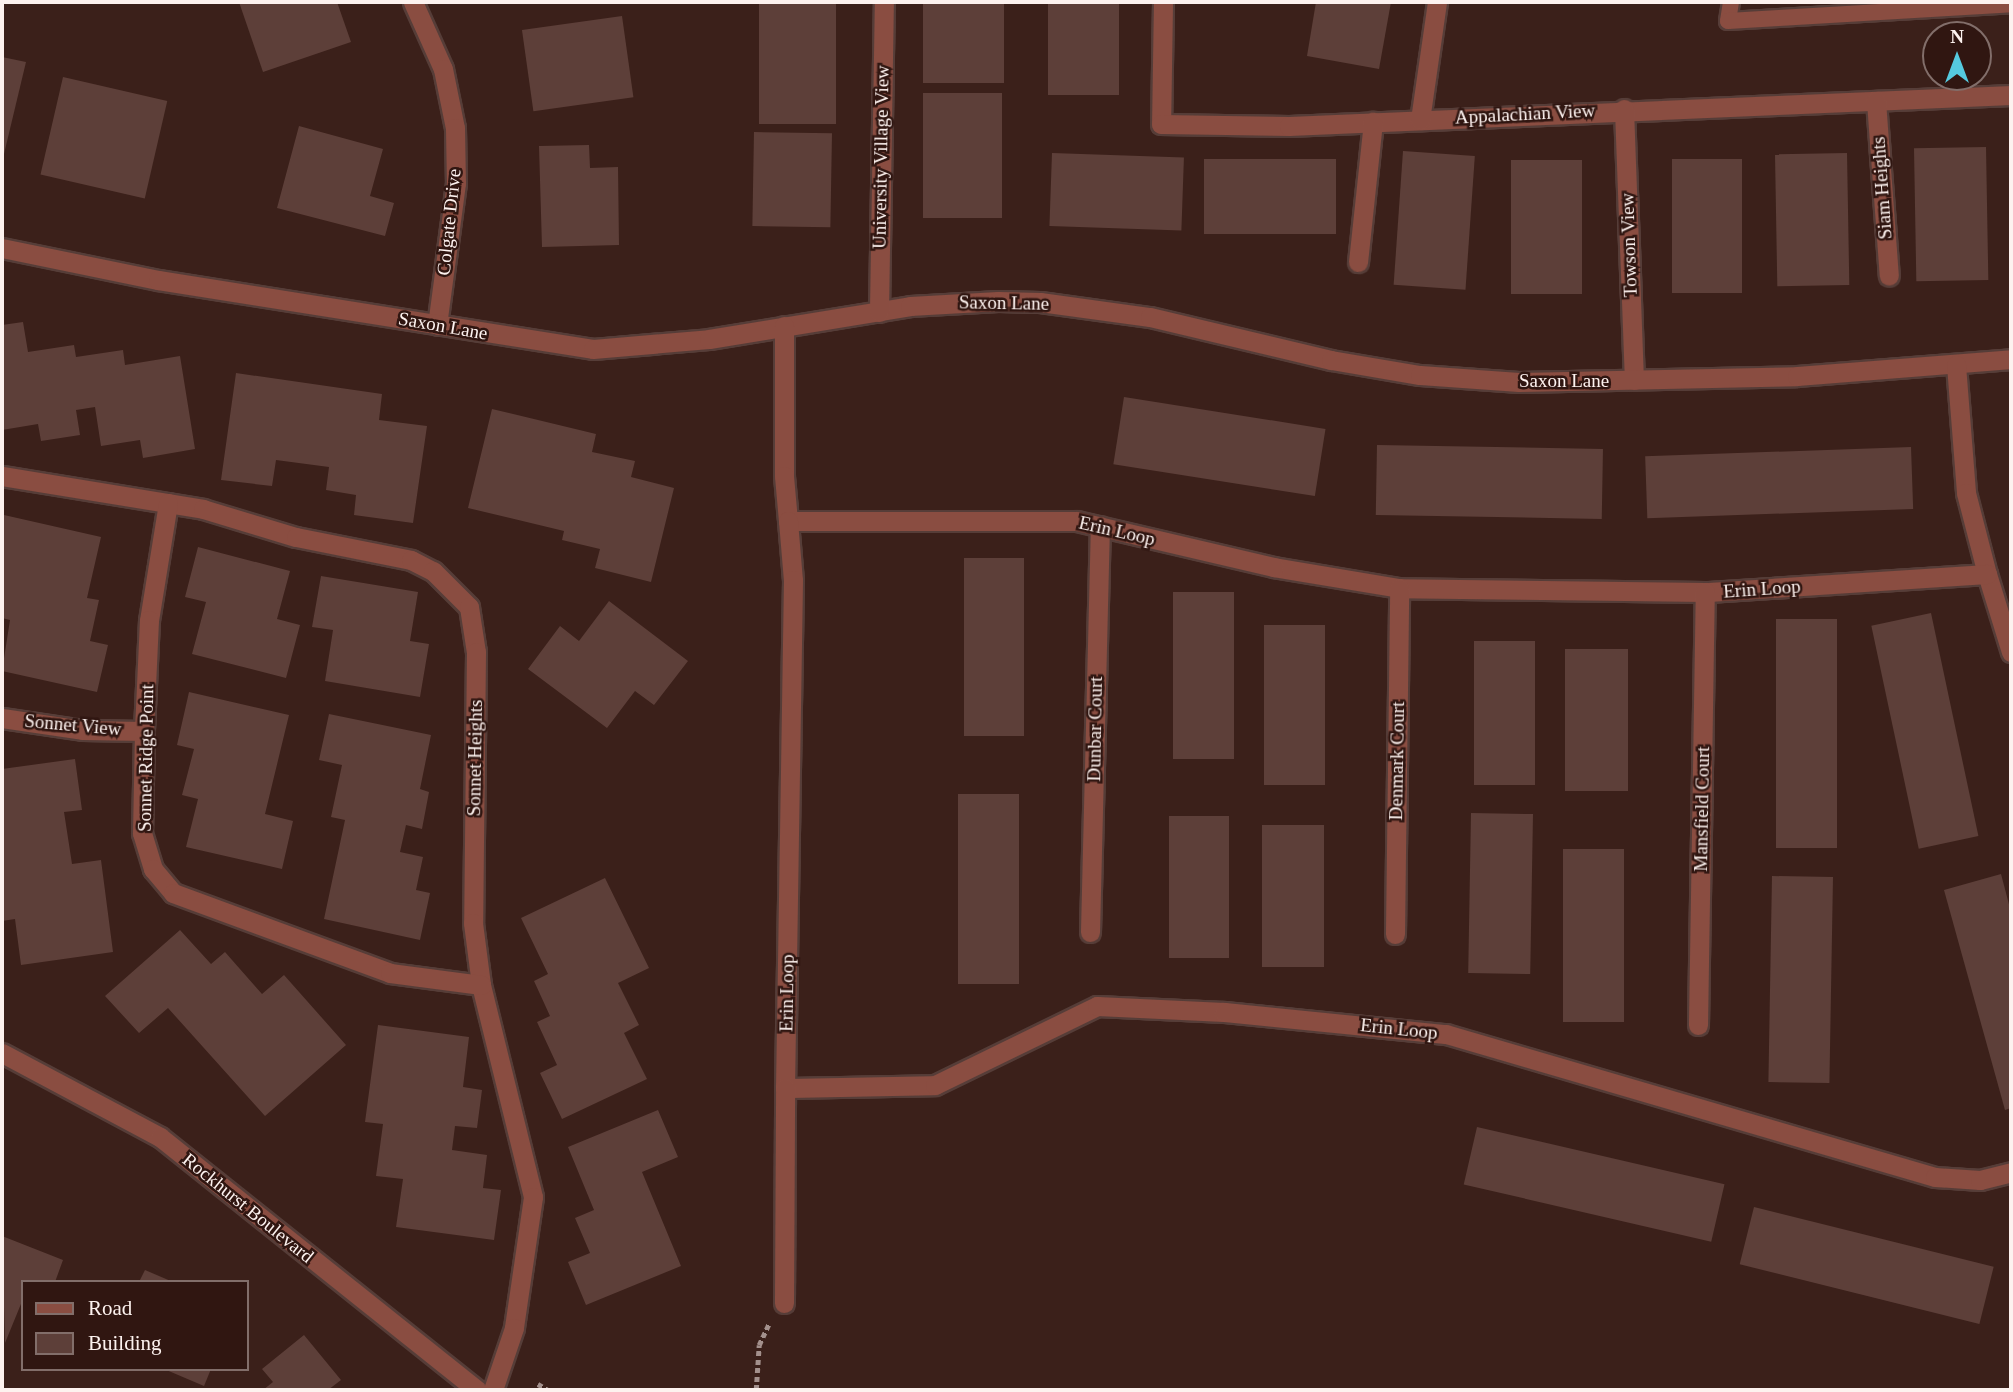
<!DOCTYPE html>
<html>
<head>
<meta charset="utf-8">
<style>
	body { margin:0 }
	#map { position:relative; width:2013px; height:1392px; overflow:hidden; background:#3b201a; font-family:Georgia,serif }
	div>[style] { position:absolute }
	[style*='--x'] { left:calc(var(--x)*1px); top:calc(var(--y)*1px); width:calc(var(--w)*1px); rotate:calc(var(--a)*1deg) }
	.building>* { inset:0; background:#5d3f39; transform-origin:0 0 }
	.path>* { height:4.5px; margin-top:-2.25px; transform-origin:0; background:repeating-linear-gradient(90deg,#a3908c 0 5px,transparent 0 8.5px) }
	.roads { filter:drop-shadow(2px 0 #563d38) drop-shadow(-2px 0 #563d38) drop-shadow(0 2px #563d38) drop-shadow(0 -2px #563d38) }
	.service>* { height:16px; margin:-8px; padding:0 8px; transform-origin:8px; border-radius:8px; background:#8a4d41 }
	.minor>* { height:19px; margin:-9.5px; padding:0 9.5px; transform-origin:9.5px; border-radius:9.5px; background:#8a4d41 }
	span { translate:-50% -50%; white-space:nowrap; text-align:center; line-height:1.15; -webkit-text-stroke:5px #301611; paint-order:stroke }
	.street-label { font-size:19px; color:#fdf2ef }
	.frame { position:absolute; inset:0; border:4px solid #fdf2ef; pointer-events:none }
	.legend { position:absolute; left:21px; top:1280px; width:228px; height:91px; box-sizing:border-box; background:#301611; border:2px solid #826e6a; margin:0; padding:9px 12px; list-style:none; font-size:21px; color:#fdf2ef }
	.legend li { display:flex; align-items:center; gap:14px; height:35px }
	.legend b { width:35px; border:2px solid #826e6a }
	.north { position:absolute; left:1922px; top:21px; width:70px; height:70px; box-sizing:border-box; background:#301611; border:2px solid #826e6a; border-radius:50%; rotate:0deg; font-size:19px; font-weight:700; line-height:28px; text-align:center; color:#fdf2ef }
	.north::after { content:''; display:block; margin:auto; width:24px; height:32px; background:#55cadf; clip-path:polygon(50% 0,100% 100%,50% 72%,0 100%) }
</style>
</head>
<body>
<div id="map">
	<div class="building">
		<i style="clip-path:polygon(239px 2px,337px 2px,351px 42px,263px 72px)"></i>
		<i style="left:759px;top:2px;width:77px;height:122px"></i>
		<i style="left:923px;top:2px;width:81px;height:81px"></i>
		<i style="left:1048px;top:2px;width:71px;height:93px"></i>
		<i style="clip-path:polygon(1316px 2px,1391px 2px,1379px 69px,1307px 56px)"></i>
		<i style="left:622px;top:16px;width:82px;height:101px;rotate:82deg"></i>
		<i style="clip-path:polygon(2px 57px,26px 62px,4px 154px,2px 154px)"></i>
		<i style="left:63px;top:77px;width:107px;height:100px;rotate:13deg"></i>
		<i style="left:923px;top:93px;width:79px;height:125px"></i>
		<i style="clip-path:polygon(299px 126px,383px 149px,370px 196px,394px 203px,385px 236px,277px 208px)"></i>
		<i style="left:754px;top:132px;width:78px;height:94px;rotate:1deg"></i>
		<i style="clip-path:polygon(589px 145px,590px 168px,618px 167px,619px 245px,542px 247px,539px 146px)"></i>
		<i style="left:1986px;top:147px;width:133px;height:72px;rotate:89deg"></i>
		<i style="left:1403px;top:151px;width:72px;height:134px;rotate:4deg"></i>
		<i style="left:1052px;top:153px;width:132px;height:73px;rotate:2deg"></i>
		<i style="left:1847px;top:153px;width:132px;height:72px;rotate:89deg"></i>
		<i style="left:1204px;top:159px;width:132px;height:75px"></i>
		<i style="left:1672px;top:159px;width:70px;height:134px"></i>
		<i style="left:1511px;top:160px;width:71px;height:134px"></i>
		<i style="clip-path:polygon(23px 322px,28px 352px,74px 345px,76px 357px,123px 350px,125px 365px,180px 356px,195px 449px,143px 458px,140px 440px,101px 446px,95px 407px,76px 410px,80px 435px,41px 441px,38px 424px,2px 430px,2px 325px)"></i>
		<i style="clip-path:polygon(236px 373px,382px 394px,379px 420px,427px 426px,413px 523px,354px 515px,356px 495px,326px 490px,329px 467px,276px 460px,272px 486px,221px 480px)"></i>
		<i style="left:1124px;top:397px;width:204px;height:68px;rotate:9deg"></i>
		<i style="clip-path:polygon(492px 409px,596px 434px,592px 452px,635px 461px,631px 477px,674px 488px,651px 582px,595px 568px,600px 549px,562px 540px,564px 531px,468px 508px)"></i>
		<i style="left:1377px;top:445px;width:226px;height:70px;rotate:1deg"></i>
		<i style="left:1911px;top:447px;width:62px;height:266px;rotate:88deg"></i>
		<i style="clip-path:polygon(4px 515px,101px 537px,87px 598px,99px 600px,90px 641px,108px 645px,97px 692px,2px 671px,10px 620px,2px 618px)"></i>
		<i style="clip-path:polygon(198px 547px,290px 571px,277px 619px,300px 625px,286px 678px,192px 654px,206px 602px,185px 597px)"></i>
		<i style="left:964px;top:558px;width:60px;height:178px"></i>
		<i style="clip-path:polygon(321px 576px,418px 592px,410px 641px,429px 644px,420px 697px,325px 681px,333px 630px,312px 627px)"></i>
		<i style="left:1173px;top:592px;width:61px;height:167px"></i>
		<i style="clip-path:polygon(609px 601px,688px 661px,654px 705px,635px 691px,607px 728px,528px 669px,560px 626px,579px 641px)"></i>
		<i style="left:1931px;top:613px;width:228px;height:61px;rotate:78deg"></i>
		<i style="left:1776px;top:619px;width:61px;height:229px"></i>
		<i style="left:1264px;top:625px;width:61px;height:160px"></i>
		<i style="left:1474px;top:641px;width:61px;height:144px"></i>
		<i style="left:1565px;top:649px;width:63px;height:142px"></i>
		<i style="clip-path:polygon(189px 692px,289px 715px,265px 814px,293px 821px,282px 869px,186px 847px,198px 799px,182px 795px,194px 749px,177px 745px)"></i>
		<i style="clip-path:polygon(329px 714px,431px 735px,420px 789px,429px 792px,422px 829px,406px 825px,400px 852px,423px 857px,416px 890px,430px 893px,420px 940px,324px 919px,345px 820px,331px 817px,342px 765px,319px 760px)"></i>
		<i style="clip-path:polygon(75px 759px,82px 810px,64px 812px,72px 864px,101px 860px,113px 952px,21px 965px,15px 919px,2px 921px,2px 769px)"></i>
		<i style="left:958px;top:794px;width:61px;height:190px"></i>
		<i style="left:1471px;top:813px;width:62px;height:160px;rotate:1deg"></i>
		<i style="left:1169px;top:816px;width:60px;height:142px"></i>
		<i style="left:1262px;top:825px;width:62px;height:142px"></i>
		<i style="left:1563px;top:849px;width:61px;height:173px"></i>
		<i style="clip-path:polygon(2001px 874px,2011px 912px,2011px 1108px,2005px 1110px,1944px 890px)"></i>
		<i style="left:1772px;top:876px;width:61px;height:206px;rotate:1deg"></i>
		<i style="clip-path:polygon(605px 878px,649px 968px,618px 983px,639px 1025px,624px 1033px,647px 1079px,562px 1119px,540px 1073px,557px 1065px,537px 1022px,550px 1016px,534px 981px,548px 974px,521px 918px)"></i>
		<i style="clip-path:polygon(180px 930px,211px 964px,225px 952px,262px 994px,284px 975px,346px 1045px,265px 1116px,168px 1008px,139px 1033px,105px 996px)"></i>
		<i style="clip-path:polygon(378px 1025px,469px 1037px,463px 1087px,482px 1090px,477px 1128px,455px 1126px,452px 1150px,487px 1155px,483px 1188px,501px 1190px,494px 1240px,396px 1227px,403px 1179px,376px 1176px,383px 1124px,365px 1122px)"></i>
		<i style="clip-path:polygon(658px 1110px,678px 1157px,642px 1172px,681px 1266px,586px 1305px,568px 1262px,590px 1253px,575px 1218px,594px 1210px,568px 1147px)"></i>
		<i style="left:1477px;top:1127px;width:254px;height:59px;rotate:13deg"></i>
		<i style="left:1754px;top:1207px;width:247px;height:59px;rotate:14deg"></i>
		<i style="clip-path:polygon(2px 1236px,63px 1260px,55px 1282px,23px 1282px,23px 1299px,5px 1343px)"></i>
		<i style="clip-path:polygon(145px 1270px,173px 1282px,139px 1282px)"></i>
		<i style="clip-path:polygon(304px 1335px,341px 1380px,328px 1390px,263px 1390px,273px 1382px,262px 1369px)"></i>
		<i style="clip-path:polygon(164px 1369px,211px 1369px,204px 1386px)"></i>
	</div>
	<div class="path">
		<i style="--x:538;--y:1384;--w:12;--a:31"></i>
		<i style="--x:756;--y:1390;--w:45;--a:-86.2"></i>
		<i style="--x:759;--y:1345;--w:23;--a:-65"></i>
	</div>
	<div class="roads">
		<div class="service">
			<i style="--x:1731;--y:2;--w:19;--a:99"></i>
			<i style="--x:1728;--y:21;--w:284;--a:-3.4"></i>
		</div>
		<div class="minor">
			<i style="--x:413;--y:2;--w:73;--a:65.9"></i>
			<i style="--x:443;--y:69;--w:60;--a:78.5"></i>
			<i style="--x:455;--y:128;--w:55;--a:89"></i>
			<i style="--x:456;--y:183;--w:143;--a:97.6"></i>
			<i style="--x:1163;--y:2;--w:122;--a:90.9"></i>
			<i style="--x:1161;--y:124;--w:128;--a:0.9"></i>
			<i style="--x:1289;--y:126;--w:723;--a:-2.46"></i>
			<i style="--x:1876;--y:101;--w:175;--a:85.8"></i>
			<i style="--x:1624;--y:109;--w:271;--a:87.9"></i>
			<i style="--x:1420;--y:120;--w:119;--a:-81.8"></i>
			<i style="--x:2;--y:248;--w:159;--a:11.6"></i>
			<i style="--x:158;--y:280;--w:440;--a:9"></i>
			<i style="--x:593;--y:349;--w:116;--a:-4.9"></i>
			<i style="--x:709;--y:339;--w:204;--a:-9.3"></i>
			<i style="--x:910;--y:306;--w:88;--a:-3.3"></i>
			<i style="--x:998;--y:301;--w:42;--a:1.4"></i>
			<i style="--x:1040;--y:302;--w:111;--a:7.8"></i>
			<i style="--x:1150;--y:317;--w:186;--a:13.4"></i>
			<i style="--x:1331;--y:360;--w:90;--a:9.6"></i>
			<i style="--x:1420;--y:375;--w:99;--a:4"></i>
			<i style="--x:1519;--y:382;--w:278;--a:-1.2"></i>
			<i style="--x:1797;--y:376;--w:215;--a:-4.5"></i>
			<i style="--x:1358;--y:262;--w:141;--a:-83.9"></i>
			<i style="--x:879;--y:312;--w:310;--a:-89.1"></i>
			<i style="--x:784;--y:326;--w:150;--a:90"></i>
			<i style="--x:784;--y:476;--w:45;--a:84.9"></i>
			<i style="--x:1956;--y:365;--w:128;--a:85.5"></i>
			<i style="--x:1966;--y:493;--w:84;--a:75.5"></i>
			<i style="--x:2;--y:476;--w:204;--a:9.3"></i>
			<i style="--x:203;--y:509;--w:97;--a:16.8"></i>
			<i style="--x:296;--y:537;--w:117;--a:11.3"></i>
			<i style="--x:411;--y:560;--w:25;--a:27"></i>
			<i style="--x:433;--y:571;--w:51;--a:45"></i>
			<i style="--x:469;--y:607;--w:46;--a:81.2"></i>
			<i style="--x:476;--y:652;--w:271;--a:90.6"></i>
			<i style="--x:473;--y:923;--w:63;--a:82.6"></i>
			<i style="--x:481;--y:985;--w:218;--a:76.2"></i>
			<i style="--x:533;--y:1197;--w:132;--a:98.3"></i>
			<i style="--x:514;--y:1328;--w:65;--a:108.7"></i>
			<i style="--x:168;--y:503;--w:119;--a:99.2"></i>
			<i style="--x:149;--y:620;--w:111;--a:92.6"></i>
			<i style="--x:144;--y:731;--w:102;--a:91.1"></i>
			<i style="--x:142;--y:833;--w:38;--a:73"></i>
			<i style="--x:153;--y:869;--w:31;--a:50"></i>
			<i style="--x:173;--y:893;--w:231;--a:20.2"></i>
			<i style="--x:390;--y:973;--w:92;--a:7.5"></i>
			<i style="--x:2011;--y:652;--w:82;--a:-107.1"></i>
			<i style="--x:1987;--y:574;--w:283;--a:176.3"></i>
			<i style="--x:1705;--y:592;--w:306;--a:-179.3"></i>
			<i style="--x:1399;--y:588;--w:127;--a:-170.5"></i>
			<i style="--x:1274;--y:567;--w:202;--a:-166.9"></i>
			<i style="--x:1077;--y:521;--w:289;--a:180"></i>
			<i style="--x:788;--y:521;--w:59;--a:85.2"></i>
			<i style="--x:793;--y:580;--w:508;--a:90.9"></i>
			<i style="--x:785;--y:1088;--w:150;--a:-1.1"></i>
			<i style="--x:935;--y:1085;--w:180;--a:-26"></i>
			<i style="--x:1097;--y:1006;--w:127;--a:2.7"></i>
			<i style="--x:1224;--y:1012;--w:223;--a:5.7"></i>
			<i style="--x:1446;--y:1034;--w:509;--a:16.3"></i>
			<i style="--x:1935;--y:1177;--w:45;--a:3.8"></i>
			<i style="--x:1980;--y:1180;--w:32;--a:-14"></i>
			<i style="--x:2;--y:718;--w:81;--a:8.5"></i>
			<i style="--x:82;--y:730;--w:62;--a:0.9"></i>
			<i style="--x:1090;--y:932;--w:406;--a:-88.6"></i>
			<i style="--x:1395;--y:934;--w:346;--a:-89.3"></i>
			<i style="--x:1698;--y:1025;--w:433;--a:-89.1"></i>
			<i style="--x:2;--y:1053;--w:179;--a:28"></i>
			<i style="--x:160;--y:1137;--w:406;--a:38.6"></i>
			<i style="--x:784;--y:1303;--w:215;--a:-89.7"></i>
		</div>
	</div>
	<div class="street-label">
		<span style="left:1525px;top:114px;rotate:-3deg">Appalachian View</span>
		<span style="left:881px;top:157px;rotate:-89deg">University Village View</span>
		<span style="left:1882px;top:188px;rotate:-94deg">Siam Heights</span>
		<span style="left:449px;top:222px;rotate:-84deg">Colgate Drive</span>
		<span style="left:1629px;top:245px;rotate:-92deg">Towson View</span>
		<span style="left:1004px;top:303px;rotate:1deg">Saxon Lane</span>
		<span style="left:443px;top:326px;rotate:10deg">Saxon Lane</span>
		<span style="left:1564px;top:381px">Saxon Lane</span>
		<span style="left:1117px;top:531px;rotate:13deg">Erin Loop</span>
		<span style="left:1762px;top:589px;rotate:-4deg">Erin Loop</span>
		<span style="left:73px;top:725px;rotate:5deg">Sonnet View</span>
		<span style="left:1095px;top:729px;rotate:-89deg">Dunbar Court</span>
		<span style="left:146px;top:758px;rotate:-89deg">Sonnet Ridge Point</span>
		<span style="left:475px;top:758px;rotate:-89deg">Sonnet Heights</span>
		<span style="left:1397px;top:761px;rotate:-89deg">Denmark Court</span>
		<span style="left:1702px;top:809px;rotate:-89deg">Mansfield Court</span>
		<span style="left:787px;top:993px;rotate:-89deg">Erin Loop</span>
		<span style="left:1399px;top:1029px;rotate:6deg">Erin Loop</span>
		<span style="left:248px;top:1208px;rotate:39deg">Rockhurst Boulevard</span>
	</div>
	<div class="frame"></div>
	<ul class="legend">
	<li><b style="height:9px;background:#8a4d41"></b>Road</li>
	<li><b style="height:19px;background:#5d3f39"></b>Building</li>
	</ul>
	<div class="north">N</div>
</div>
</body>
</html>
